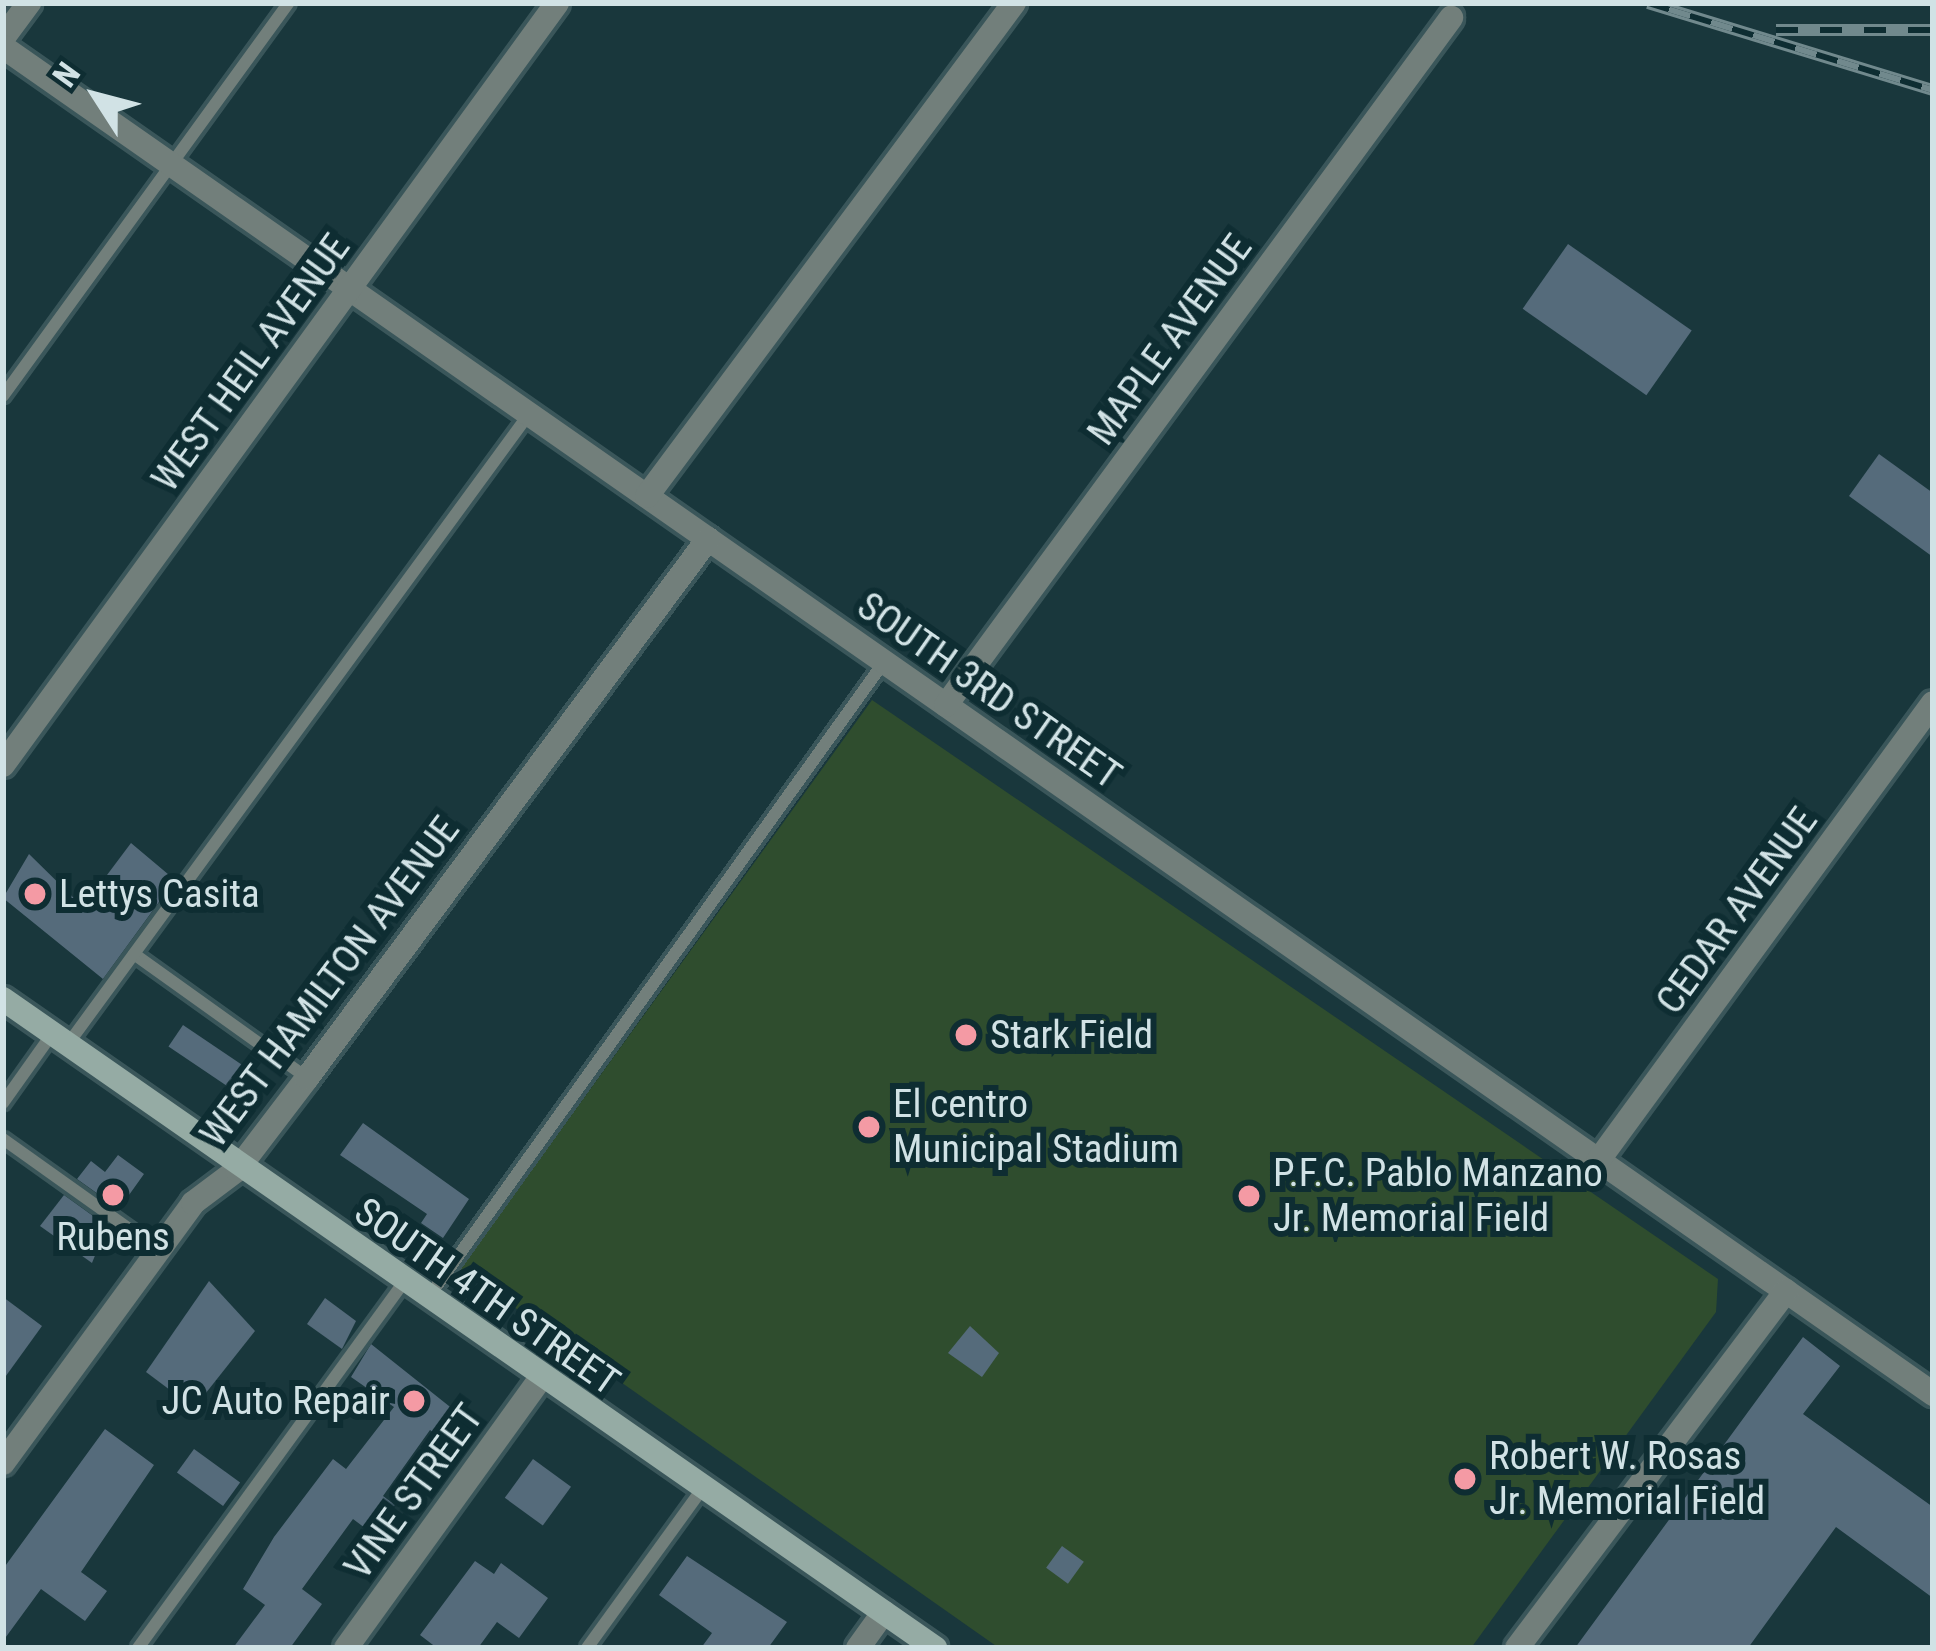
<!DOCTYPE html>
<html>
<head>
<meta charset="utf-8">
<style>
	body { margin:0 }
	#map { position:relative; width:1936px; height:1651px; overflow:hidden; background:#19373c; font-family:"Roboto Condensed",sans-serif }
	div>[style] { position:absolute }
	[style*='--x'] { left:calc(var(--x)*1px); top:calc(var(--y)*1px); width:calc(var(--w)*1px); rotate:calc(var(--a)*1deg) }
	.green>* { inset:0; background:#2f4d2e }
	.building>* { inset:0; background:#556b7b; transform-origin:0 0 }
	.roads { filter:drop-shadow(3px 0 #3a565a) drop-shadow(-3px 0 #3a565a) drop-shadow(0 3px #3a565a) drop-shadow(0 -3px #3a565a) }
	.lane>* { height:12px; margin:-6px; padding:0 6px; transform-origin:6px; border-radius:6px; background:#727f7b }
	.street>* { height:24px; margin:-12px; padding:0 12px; transform-origin:12px; border-radius:12px; background:#727f7b }
	.secondary>* { height:24px; margin:-12px; padding:0 12px; transform-origin:12px; border-radius:12px; background:#95aba4 }
	.rail>* { height:12px; margin-top:-6px; transform-origin:0; background:repeating-linear-gradient(90deg,#0e2d32 0 22px,#71898d 0 44px); box-sizing:border-box; border-block:3px solid #71898d }
	.dots>* { width:33px; height:33px; translate:-50% -50%; box-sizing:border-box; border:6px solid #0e2d32; border-radius:50% }
	span { translate:-50% -50%; white-space:nowrap; text-align:center; line-height:1.15; -webkit-text-stroke:12px #0e2d32; paint-order:stroke }
	.street-label { font-size:39px; color:#d1e2e5 }
	.poi-label { font-size:39px; color:#d1e2e5 }
	.left { translate:0 -50%; text-align:left }
	.right { translate:-100% -50%; text-align:right }
	.frame { position:absolute; inset:0; border:6px solid #d1e2e5; pointer-events:none }
	.north { position:absolute; left:36px; top:36px; width:120px; height:120px; -webkit-text-stroke:9px #0e2d32; paint-order:stroke; rotate:306deg; font-size:33px; font-weight:700; line-height:48px; text-align:center; color:#d1e2e5 }
	.north::after { content:''; display:block; margin:auto; width:42px; height:54px; background:#d1e2e5; clip-path:polygon(50% 0,100% 100%,50% 72%,0 100%) }
</style>
</head>
<body>
<div id="map">
	<div class="green">
		<i style="clip-path:polygon(872px 700px,1718px 1279px,1716px 1312px,1471px 1648px,999px 1648px,460px 1269px)"></i>
	</div>
	<div class="building">
		<i style="left:1568px;top:244px;width:151px;height:79px;rotate:35deg"></i>
		<i style="clip-path:polygon(1879px 454px,1933px 493px,1933px 557px,1849px 496px)"></i>
		<i style="clip-path:polygon(131px 843px,175px 880px,103px 979px,3px 898px,29px 854px,83px 907px)"></i>
		<i style="left:183px;top:1025px;width:102px;height:26px;rotate:34deg"></i>
		<i style="clip-path:polygon(363px 1123px,469px 1199px,443px 1238px,421px 1223px,427px 1214px,340px 1155px)"></i>
		<i style="clip-path:polygon(118px 1155px,144px 1174px,119px 1209px,77px 1179px,91px 1161px,105px 1172px)"></i>
		<i style="clip-path:polygon(64px 1195px,107px 1226px,92px 1263px,40px 1226px)"></i>
		<i style="clip-path:polygon(209px 1281px,255px 1331px,194px 1408px,146px 1372px)"></i>
		<i style="clip-path:polygon(3px 1297px,42px 1326px,3px 1380px)"></i>
		<i style="clip-path:polygon(325px 1298px,356px 1321px,342px 1349px,307px 1324px)"></i>
		<i style="clip-path:polygon(970px 1326px,999px 1353px,982px 1377px,948px 1353px)"></i>
		<i style="clip-path:polygon(1803px 1337px,1840px 1366px,1803px 1414px,1933px 1507px,1933px 1598px,1836px 1527px,1748px 1648px,1575px 1648px)"></i>
		<i style="clip-path:polygon(371px 1344px,459px 1414px,442px 1439px,430px 1430px,383px 1496px,395px 1505px,373px 1534px,353px 1519px,302px 1589px,322px 1604px,290px 1648px,233px 1648px,265px 1605px,243px 1589px,274px 1537px,333px 1459px,346px 1469px,394px 1407px,351px 1377px)"></i>
		<i style="clip-path:polygon(105px 1429px,154px 1465px,81px 1572px,107px 1591px,85px 1621px,41px 1589px,3px 1641px,3px 1569px)"></i>
		<i style="left:194px;top:1449px;width:57px;height:29px;rotate:36deg"></i>
		<i style="left:533px;top:1459px;width:47px;height:48px;rotate:36deg"></i>
		<i style="left:1062px;top:1546px;width:27px;height:27px;rotate:36deg"></i>
		<i style="clip-path:polygon(687px 1556px,787px 1622px,768px 1648px,701px 1648px,712px 1633px,659px 1595px)"></i>
		<i style="clip-path:polygon(475px 1561px,494px 1574px,501px 1563px,548px 1598px,519px 1638px,497px 1622px,478px 1648px,437px 1648px,420px 1635px)"></i>
	</div>
	<div class="roads">
		<div class="lane">
			<i style="--x:3;--y:396;--w:486;--a:-54"></i>
			<i style="--x:134;--y:954;--w:213;--a:35.6"></i>
			<i style="--x:68;--y:1044;--w:781;--a:-53.81"></i>
			<i style="--x:3;--y:1103;--w:85;--a:-54.6"></i>
			<i style="--x:3;--y:1139;--w:189;--a:35.5"></i>
			<i style="--x:428;--y:1298;--w:783;--a:-54.36"></i>
			<i style="--x:138;--y:1648;--w:451;--a:-54"></i>
			<i style="--x:587;--y:1648;--w:196;--a:-54.1"></i>
		</div>
		<div class="street">
			<i style="--x:3;--y:38;--w:44;--a:-53.4"></i>
			<i style="--x:3;--y:47;--w:2354;--a:34.91"></i>
			<i style="--x:647;--y:496;--w:615;--a:-53.34"></i>
			<i style="--x:946;--y:705;--w:853;--a:-53.68"></i>
			<i style="--x:3;--y:765;--w:942;--a:-53.98"></i>
			<i style="--x:1598;--y:1161;--w:567;--a:-53.82"></i>
			<i style="--x:3;--y:1463;--w:322;--a:-53.8"></i>
			<i style="--x:193;--y:1203;--w:55;--a:-36.9"></i>
			<i style="--x:237;--y:1170;--w:116;--a:-52.7"></i>
			<i style="--x:307;--y:1078;--w:672;--a:-53.35"></i>
			<i style="--x:346;--y:1648;--w:333;--a:-54.2"></i>
			<i style="--x:858;--y:1648;--w:44;--a:-54.2"></i>
			<i style="--x:1517;--y:1648;--w:447;--a:-53"></i>
		</div>
		<div class="secondary">
			<i style="--x:3;--y:999;--w:1136;--a:34.85"></i>
		</div>
	</div>
	<div class="rail">
		<i style="--x:1648;--y:3;--w:298;--a:17"></i>
		<i style="--x:1776;--y:30;--w:157;--a:0"></i>
	</div>
	<div class="dots">
		<i style="left:35px;top:894px;background:#f49aa4"></i>
		<i style="left:966px;top:1035px;background:#f49aa4"></i>
		<i style="left:869px;top:1127px;background:#f49aa4"></i>
		<i style="left:113px;top:1195px;background:#f49aa4"></i>
		<i style="left:1249px;top:1196px;background:#f49aa4"></i>
		<i style="left:414px;top:1401px;background:#f49aa4"></i>
		<i style="left:1465px;top:1479px;background:#f49aa4"></i>
	</div>
	<div class="street-label">
		<span style="left:1170px;top:340px;rotate:-54deg">MAPLE AVENUE</span>
		<span style="left:251px;top:363px;rotate:-54deg">WEST HEIL AVENUE</span>
		<span style="left:989px;top:691px;rotate:35deg">SOUTH 3RD STREET</span>
		<span style="left:1737px;top:911px;rotate:-54deg">CEDAR AVENUE</span>
		<span style="left:330px;top:982px;rotate:-53deg">WEST HAMILTON AVENUE</span>
		<span style="left:487px;top:1297px;rotate:35deg">SOUTH 4TH STREET</span>
		<span style="left:414px;top:1492px;rotate:-54deg">VINE STREET</span>
	</div>
	<div class="poi-label">
		<span class="left" style="left:59px;top:894px">Lettys Casita</span>
		<span class="left" style="left:990px;top:1035px">Stark Field</span>
		<span class="left" style="left:893px;top:1127px">El centro<br>Municipal Stadium</span>
		<span class="left" style="left:1273px;top:1196px">P.F.C. Pablo Manzano<br>Jr. Memorial Field</span>
		<span style="left:113px;top:1237px">Rubens</span>
		<span class="right" style="left:390px;top:1401px">JC Auto Repair</span>
		<span class="left" style="left:1489px;top:1479px">Robert W. Rosas<br>Jr. Memorial Field</span>
	</div>
	<div class="frame"></div>
	<div class="north">N</div>
</div>
</body>
</html>
